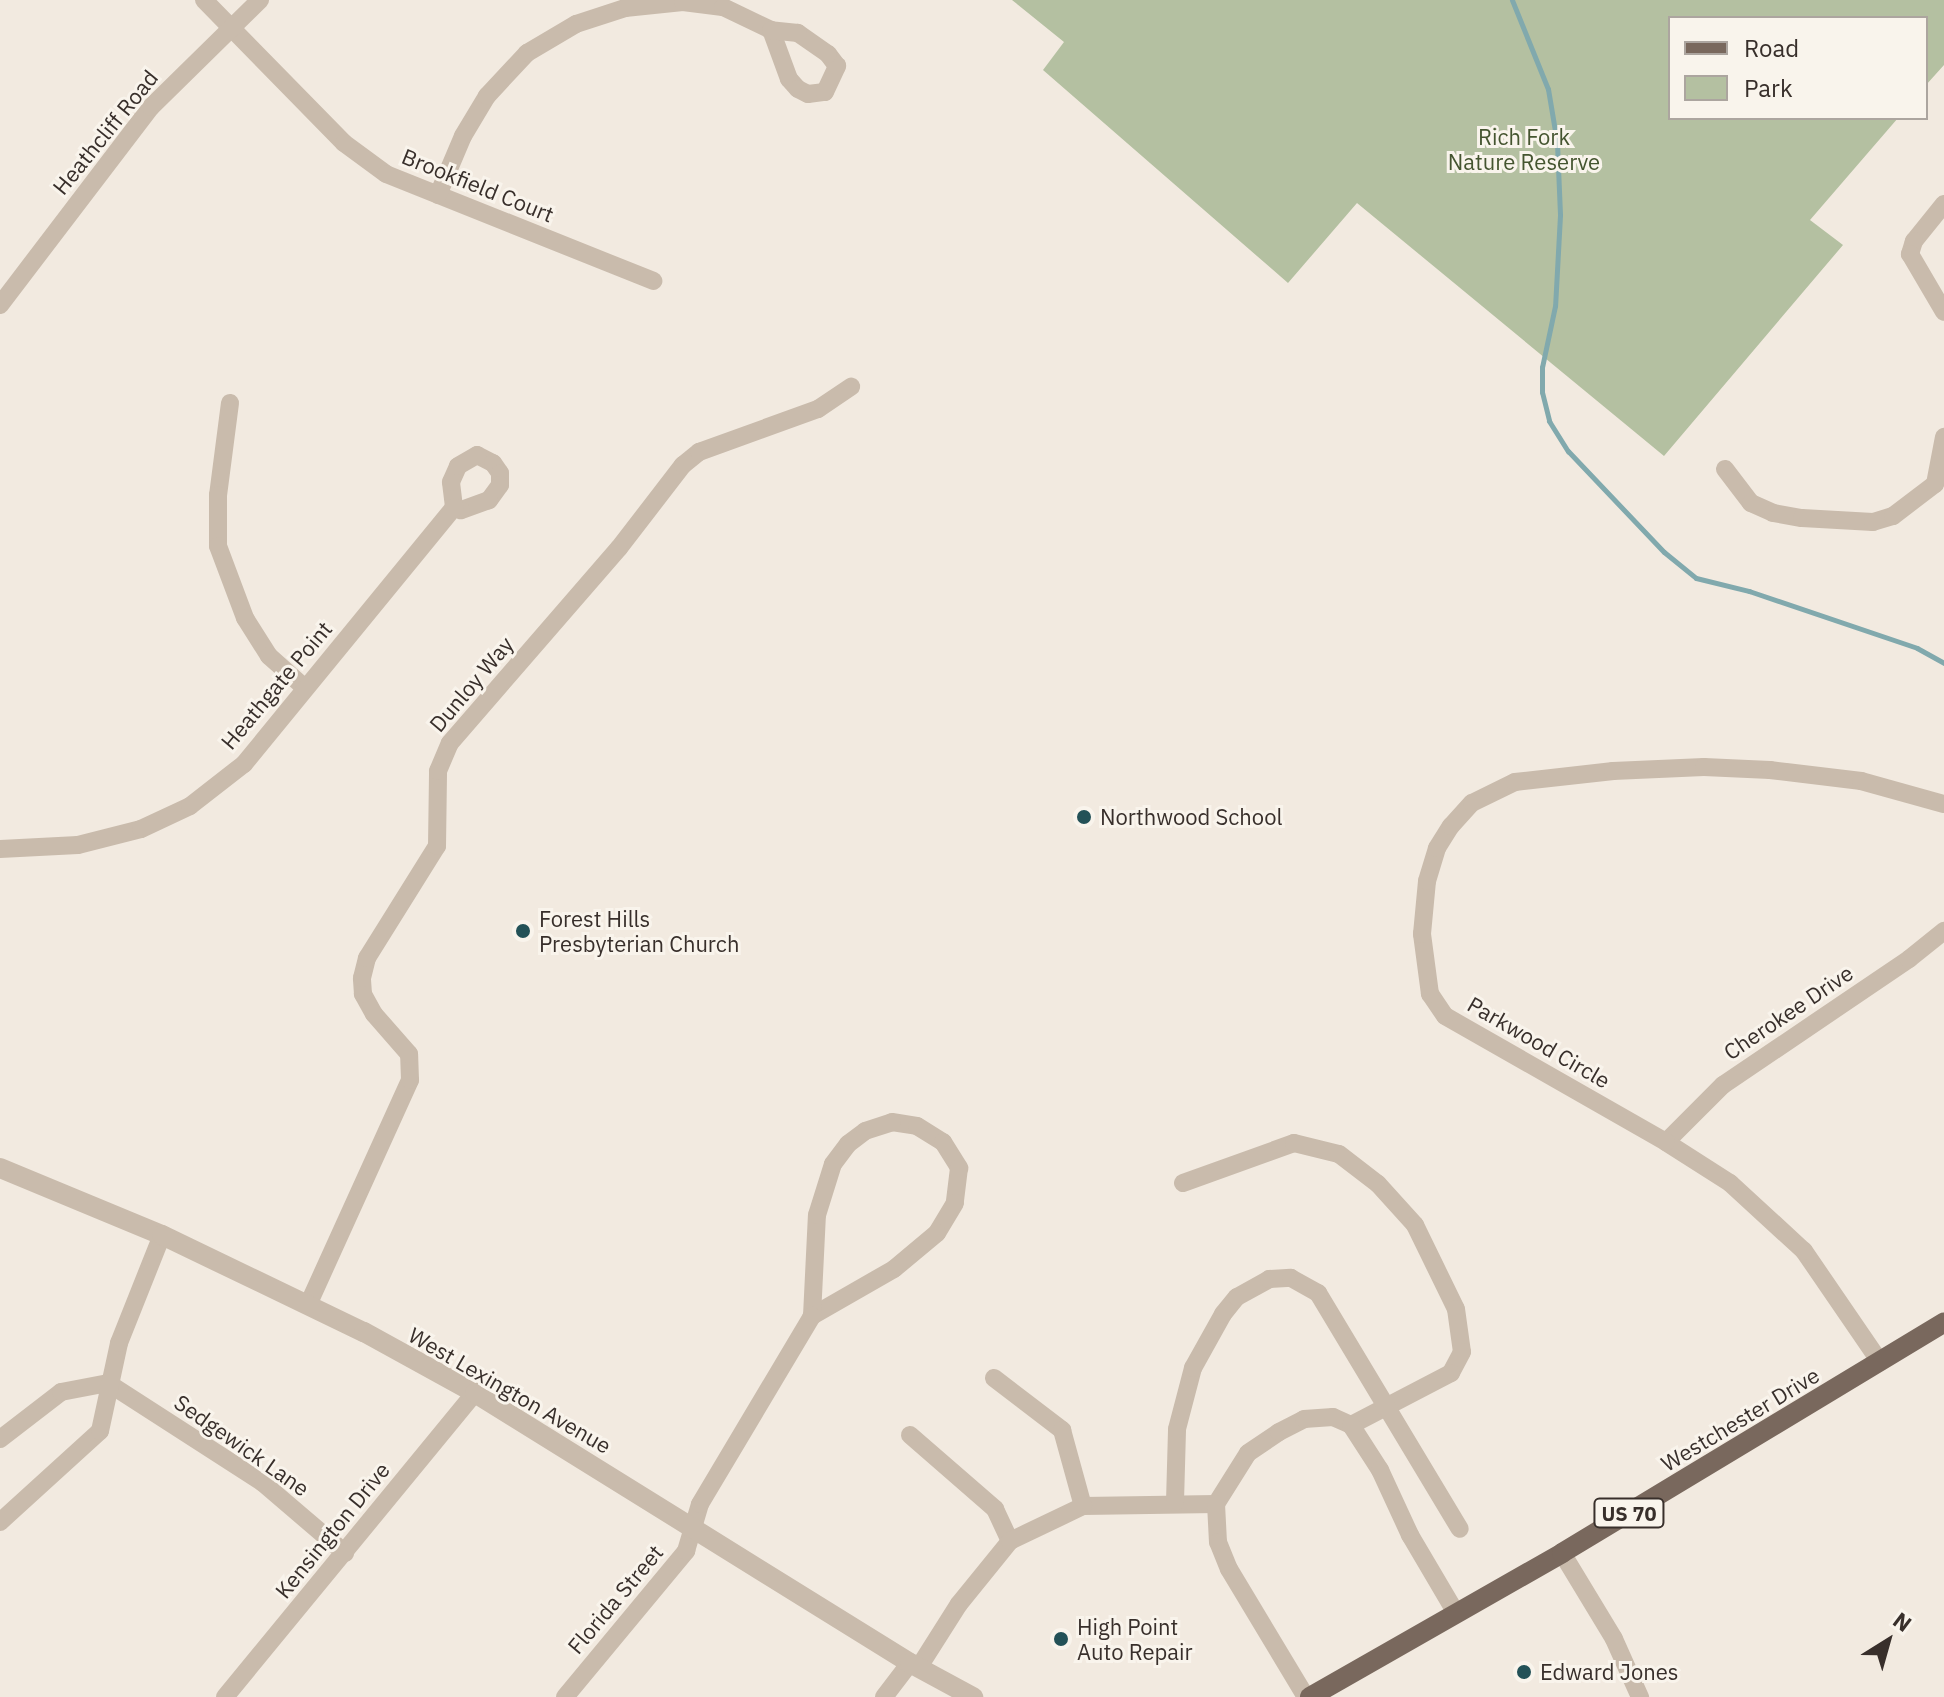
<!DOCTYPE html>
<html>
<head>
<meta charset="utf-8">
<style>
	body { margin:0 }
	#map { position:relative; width:1944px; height:1697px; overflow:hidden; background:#f2eae0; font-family:"IBM Plex Sans",sans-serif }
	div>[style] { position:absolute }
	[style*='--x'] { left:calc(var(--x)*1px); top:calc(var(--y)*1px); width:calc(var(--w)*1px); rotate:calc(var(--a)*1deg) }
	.green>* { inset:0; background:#b4c0a1 }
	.stream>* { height:5px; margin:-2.5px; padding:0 2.5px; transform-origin:2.5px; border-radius:2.5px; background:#81a9ad }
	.minor>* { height:18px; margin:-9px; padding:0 9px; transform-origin:9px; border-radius:9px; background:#c9bbac }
	.tertiary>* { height:20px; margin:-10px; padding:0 10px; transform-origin:10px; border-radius:10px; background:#c9bbac }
	.primary>* { height:20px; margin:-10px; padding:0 10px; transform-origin:10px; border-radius:10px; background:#79685d }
	.dots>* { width:22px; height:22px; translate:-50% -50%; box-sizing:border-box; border:4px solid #f9f4ec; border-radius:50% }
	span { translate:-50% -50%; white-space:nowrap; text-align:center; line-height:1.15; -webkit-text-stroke:6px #f9f4ec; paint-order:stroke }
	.shield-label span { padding:2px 6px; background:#f9f4ec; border:2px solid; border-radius:6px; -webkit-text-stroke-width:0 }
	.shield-label { font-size:20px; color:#382f2b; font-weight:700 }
	.street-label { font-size:22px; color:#382f2b }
	.park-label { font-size:22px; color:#455530 }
	.poi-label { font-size:22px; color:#382f2b }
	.left { translate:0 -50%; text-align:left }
	.legend { position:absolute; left:1668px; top:16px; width:260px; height:104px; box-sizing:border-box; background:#f9f4ec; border:2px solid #aca59f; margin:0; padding:10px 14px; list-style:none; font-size:24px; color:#382f2b }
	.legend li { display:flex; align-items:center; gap:16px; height:40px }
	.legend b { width:40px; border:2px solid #aca59f }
	.north { position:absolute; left:1848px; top:1601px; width:80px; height:80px; -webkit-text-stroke:6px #f9f4ec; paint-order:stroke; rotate:37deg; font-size:22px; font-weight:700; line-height:32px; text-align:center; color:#382f2b }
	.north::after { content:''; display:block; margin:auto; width:28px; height:36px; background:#382f2b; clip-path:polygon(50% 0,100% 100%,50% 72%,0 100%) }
</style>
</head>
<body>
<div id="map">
	<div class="green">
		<i style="clip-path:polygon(1012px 0,1944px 0,1944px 65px,1926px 85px,1926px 18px,1670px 18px,1670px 118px,1898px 118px,1810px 220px,1843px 245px,1664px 456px,1357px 203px,1288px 283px,1043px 70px,1064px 42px)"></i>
	</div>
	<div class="stream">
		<i style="--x:1512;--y:0;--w:96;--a:68"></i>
		<i style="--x:1548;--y:89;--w:55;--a:80.5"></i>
		<i style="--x:1557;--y:143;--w:72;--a:87.6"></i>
		<i style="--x:1560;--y:215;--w:91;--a:93.1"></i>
		<i style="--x:1555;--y:306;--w:62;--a:102"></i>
		<i style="--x:1542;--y:367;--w:25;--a:90"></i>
		<i style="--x:1542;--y:392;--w:30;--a:76"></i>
		<i style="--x:1549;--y:421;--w:36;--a:58"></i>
		<i style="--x:1568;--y:451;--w:139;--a:46.5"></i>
		<i style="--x:1664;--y:552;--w:41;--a:39.1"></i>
		<i style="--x:1696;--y:578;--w:55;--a:13.8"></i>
		<i style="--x:1749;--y:591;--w:177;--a:18.7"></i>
		<i style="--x:1917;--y:648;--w:31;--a:29"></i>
	</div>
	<div class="minor">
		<i style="--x:204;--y:0;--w:200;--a:45.6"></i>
		<i style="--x:344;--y:143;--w:52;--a:36.4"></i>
		<i style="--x:386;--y:174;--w:288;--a:21.8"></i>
		<i style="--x:438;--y:195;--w:64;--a:-67"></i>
		<i style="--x:463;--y:136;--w:47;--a:-59"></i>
		<i style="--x:487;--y:96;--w:59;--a:-47.1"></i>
		<i style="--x:527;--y:53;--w:57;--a:-30.6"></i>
		<i style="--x:576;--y:24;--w:52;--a:-18.1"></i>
		<i style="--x:625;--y:8;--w:58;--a:-5.9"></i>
		<i style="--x:683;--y:2;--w:40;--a:7.1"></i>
		<i style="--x:723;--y:7;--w:53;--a:25.6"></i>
		<i style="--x:771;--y:30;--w:52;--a:69.8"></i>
		<i style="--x:789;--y:79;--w:13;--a:48"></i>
		<i style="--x:798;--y:89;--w:11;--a:27"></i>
		<i style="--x:808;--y:94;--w:17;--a:-7"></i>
		<i style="--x:825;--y:92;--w:29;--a:-65"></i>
		<i style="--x:837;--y:66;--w:15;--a:-127"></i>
		<i style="--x:828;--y:54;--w:37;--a:-145"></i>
		<i style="--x:798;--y:33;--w:27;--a:-174"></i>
		<i style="--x:1944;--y:204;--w:48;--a:129"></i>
		<i style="--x:1914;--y:241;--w:14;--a:107"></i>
		<i style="--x:1910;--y:254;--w:67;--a:59.6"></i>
		<i style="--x:0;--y:305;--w:249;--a:-52.7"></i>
		<i style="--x:151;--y:107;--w:153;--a:-44.5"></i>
		<i style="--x:230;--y:403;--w:93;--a:97.4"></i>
		<i style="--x:218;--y:495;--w:51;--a:90"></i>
		<i style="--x:218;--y:546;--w:77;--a:69.4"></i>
		<i style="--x:245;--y:618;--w:45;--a:57.7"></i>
		<i style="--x:269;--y:656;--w:48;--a:41.6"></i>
		<i style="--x:477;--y:455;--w:18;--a:27"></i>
		<i style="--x:493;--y:463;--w:12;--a:55"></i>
		<i style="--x:500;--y:473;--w:12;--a:90"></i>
		<i style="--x:500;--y:485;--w:19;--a:126"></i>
		<i style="--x:489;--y:500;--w:30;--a:160"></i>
		<i style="--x:461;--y:510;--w:8;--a:-157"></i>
		<i style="--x:454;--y:507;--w:25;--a:-97"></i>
		<i style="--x:451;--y:482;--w:17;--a:-66"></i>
		<i style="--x:458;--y:466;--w:22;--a:-30"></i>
		<i style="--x:1725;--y:469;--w:43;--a:52.6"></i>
		<i style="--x:1751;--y:503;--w:24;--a:24"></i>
		<i style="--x:1773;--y:513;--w:29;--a:10"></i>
		<i style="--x:1802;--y:518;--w:71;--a:3.2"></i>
		<i style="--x:1873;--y:522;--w:21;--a:-17"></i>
		<i style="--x:1893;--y:516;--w:53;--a:-37.3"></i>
		<i style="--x:1935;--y:484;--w:48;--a:-79.2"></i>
		<i style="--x:0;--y:849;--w:78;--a:-2.9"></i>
		<i style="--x:78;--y:845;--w:65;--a:-14.3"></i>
		<i style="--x:141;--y:829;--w:54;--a:-25.1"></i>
		<i style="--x:190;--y:806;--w:68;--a:-37.9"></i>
		<i style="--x:244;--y:764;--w:332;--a:-50.7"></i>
		<i style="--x:892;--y:1122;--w:25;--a:9"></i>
		<i style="--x:917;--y:1126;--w:31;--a:32"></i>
		<i style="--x:943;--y:1142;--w:31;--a:58"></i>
		<i style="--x:959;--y:1168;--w:35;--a:97"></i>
		<i style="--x:955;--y:1203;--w:35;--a:121"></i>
		<i style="--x:937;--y:1233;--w:56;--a:140.1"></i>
		<i style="--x:894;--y:1269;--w:95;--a:150.2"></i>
		<i style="--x:812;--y:1316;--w:101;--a:-87.2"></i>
		<i style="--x:817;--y:1215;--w:53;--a:-72.6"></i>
		<i style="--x:833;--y:1164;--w:25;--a:-53"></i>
		<i style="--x:848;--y:1144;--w:21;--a:-37"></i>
		<i style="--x:865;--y:1131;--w:28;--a:-18"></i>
		<i style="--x:1666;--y:1142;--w:81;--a:-45"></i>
		<i style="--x:1723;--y:1085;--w:225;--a:-34.1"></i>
		<i style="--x:1909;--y:959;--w:45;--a:-38.7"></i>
		<i style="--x:1183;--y:1183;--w:118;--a:-19.8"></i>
		<i style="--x:1294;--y:1143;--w:46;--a:13.7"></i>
		<i style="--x:1339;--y:1154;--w:49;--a:37.6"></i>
		<i style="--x:1378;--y:1184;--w:55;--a:47.9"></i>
		<i style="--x:1415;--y:1225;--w:93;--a:64"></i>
		<i style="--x:1456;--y:1309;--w:43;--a:82.1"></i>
		<i style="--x:1462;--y:1352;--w:24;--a:118"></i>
		<i style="--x:1451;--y:1373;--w:113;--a:152.5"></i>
		<i style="--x:308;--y:1305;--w:247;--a:-65.6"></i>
		<i style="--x:410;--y:1080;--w:26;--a:-92"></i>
		<i style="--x:409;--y:1054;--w:53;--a:-131.2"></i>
		<i style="--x:374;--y:1014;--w:23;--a:-119"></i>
		<i style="--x:363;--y:994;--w:16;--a:-94"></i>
		<i style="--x:362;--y:978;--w:21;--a:-76"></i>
		<i style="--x:367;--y:958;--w:132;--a:-58"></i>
		<i style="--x:437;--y:846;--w:75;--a:-89.2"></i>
		<i style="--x:438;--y:771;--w:30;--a:-67"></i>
		<i style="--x:450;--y:743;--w:258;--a:-49.1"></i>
		<i style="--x:619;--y:548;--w:105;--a:-52.4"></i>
		<i style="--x:683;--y:465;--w:21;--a:-39"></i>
		<i style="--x:699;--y:452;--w:127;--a:-19.9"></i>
		<i style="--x:818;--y:409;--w:40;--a:-34"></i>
		<i style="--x:1880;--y:1362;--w:135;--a:-124.4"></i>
		<i style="--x:1804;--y:1251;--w:100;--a:-137.4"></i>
		<i style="--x:1730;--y:1183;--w:76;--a:-147.4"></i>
		<i style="--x:1666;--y:1142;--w:254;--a:-150.3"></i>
		<i style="--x:1445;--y:1016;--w:27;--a:-124"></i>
		<i style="--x:1430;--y:994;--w:61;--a:-97.6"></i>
		<i style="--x:1422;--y:934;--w:53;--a:-84.6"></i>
		<i style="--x:1427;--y:881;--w:34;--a:-73"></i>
		<i style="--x:1437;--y:848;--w:26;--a:-58"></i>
		<i style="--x:1451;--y:826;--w:31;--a:-48"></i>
		<i style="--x:1472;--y:803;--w:48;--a:-26"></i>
		<i style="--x:1515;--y:782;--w:99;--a:-6.4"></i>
		<i style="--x:1613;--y:771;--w:91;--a:-2.5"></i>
		<i style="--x:1704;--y:767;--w:66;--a:2.6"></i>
		<i style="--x:1770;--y:770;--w:92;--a:6.9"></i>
		<i style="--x:1861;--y:781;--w:86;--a:15.5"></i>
		<i style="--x:994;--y:1378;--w:86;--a:37.4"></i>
		<i style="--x:1062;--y:1430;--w:79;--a:74.6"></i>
		<i style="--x:1083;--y:1506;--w:133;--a:-0.9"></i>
		<i style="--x:1216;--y:1504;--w:60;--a:-57.9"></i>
		<i style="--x:1248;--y:1453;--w:37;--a:-34"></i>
		<i style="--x:1279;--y:1432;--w:28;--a:-27"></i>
		<i style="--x:1304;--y:1419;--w:29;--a:-4"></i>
		<i style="--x:1333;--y:1417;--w:20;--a:24"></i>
		<i style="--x:1351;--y:1425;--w:54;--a:57.2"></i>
		<i style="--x:1380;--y:1470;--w:72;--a:65.2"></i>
		<i style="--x:1410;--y:1535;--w:91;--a:59.5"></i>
		<i style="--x:108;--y:1383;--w:184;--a:32.8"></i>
		<i style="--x:263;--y:1483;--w:108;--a:40.5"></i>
		<i style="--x:910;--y:1435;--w:113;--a:41"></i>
		<i style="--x:995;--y:1509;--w:35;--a:65"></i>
		<i style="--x:0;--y:1439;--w:77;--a:-37.6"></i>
		<i style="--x:61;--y:1392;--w:48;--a:-10.8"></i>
		<i style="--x:1175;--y:1502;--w:73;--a:-88.4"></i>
		<i style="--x:1177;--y:1429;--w:63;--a:-75.3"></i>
		<i style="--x:1193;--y:1368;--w:62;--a:-60.9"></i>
		<i style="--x:1223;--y:1314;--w:22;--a:-51"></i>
		<i style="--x:1237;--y:1297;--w:37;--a:-29"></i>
		<i style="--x:1269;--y:1279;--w:22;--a:-3"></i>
		<i style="--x:1291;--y:1278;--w:31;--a:29"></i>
		<i style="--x:1318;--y:1293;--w:275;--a:59"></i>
		<i style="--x:1216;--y:1504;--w:38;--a:87"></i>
		<i style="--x:1218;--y:1542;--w:29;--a:68"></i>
		<i style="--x:1229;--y:1569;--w:149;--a:59"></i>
		<i style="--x:0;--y:1522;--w:135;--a:-42.3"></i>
		<i style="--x:100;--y:1431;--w:90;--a:-77.8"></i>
		<i style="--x:119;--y:1343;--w:116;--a:-68.3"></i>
		<i style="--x:1562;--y:1553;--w:100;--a:58.8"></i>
		<i style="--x:1614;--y:1639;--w:64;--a:65.9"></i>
		<i style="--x:919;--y:1667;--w:75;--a:-57.6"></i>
		<i style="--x:959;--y:1604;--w:81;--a:-51"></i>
		<i style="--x:1010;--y:1541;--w:81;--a:-25.6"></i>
		<i style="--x:225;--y:1697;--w:394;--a:-50.6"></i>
		<i style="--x:565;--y:1697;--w:190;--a:-50.3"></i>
		<i style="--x:686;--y:1551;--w:49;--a:-73.4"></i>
		<i style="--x:700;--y:1504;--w:219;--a:-59.2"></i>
		<i style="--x:884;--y:1697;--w:43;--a:-52.6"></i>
	</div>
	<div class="tertiary">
		<i style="--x:0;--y:1168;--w:175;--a:22.5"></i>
		<i style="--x:162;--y:1235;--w:224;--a:25.7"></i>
		<i style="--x:364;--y:1332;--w:127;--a:28.8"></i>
		<i style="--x:475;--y:1393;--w:512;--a:31.83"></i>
		<i style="--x:910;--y:1663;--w:72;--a:28.4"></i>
	</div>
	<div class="primary">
		<i style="--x:1310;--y:1697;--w:290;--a:-29.7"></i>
		<i style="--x:1562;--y:1553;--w:446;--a:-31.1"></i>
	</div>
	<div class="dots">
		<i style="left:1084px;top:817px;background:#235157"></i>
		<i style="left:523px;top:931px;background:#235157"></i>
		<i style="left:1061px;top:1639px;background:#235157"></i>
		<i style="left:1524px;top:1672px;background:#235157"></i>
	</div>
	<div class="shield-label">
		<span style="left:1629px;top:1513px">US 70</span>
	</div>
	<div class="street-label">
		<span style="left:105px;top:132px;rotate:-51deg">Heathcliff Road</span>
		<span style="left:478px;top:185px;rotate:22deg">Brookfield Court</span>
		<span style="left:471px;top:684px;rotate:-50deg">Dunloy Way</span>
		<span style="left:276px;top:685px;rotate:-50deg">Heathgate Point</span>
		<span style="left:1788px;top:1012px;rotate:-34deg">Cherokee Drive</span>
		<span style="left:1539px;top:1042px;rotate:30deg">Parkwood Circle</span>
		<span style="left:510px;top:1390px;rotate:30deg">West Lexington Avenue</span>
		<span style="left:1740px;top:1419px;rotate:-31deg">Westchester Drive</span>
		<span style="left:242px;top:1445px;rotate:35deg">Sedgewick Lane</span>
		<span style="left:332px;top:1530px;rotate:-51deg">Kensington Drive</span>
		<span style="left:615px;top:1599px;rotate:-50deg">Florida Street</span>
	</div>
	<div class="park-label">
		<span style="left:1524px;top:149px">Rich Fork<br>Nature Reserve</span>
	</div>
	<div class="poi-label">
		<span class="left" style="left:1100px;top:817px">Northwood School</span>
		<span class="left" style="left:539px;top:931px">Forest Hills<br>Presbyterian Church</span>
		<span class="left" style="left:1077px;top:1639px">High Point<br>Auto Repair</span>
		<span class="left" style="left:1540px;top:1672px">Edward Jones</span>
	</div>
	<ul class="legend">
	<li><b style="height:10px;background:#79685d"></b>Road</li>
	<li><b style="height:22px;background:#b4c0a1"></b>Park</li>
	</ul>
	<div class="north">N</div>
</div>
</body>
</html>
